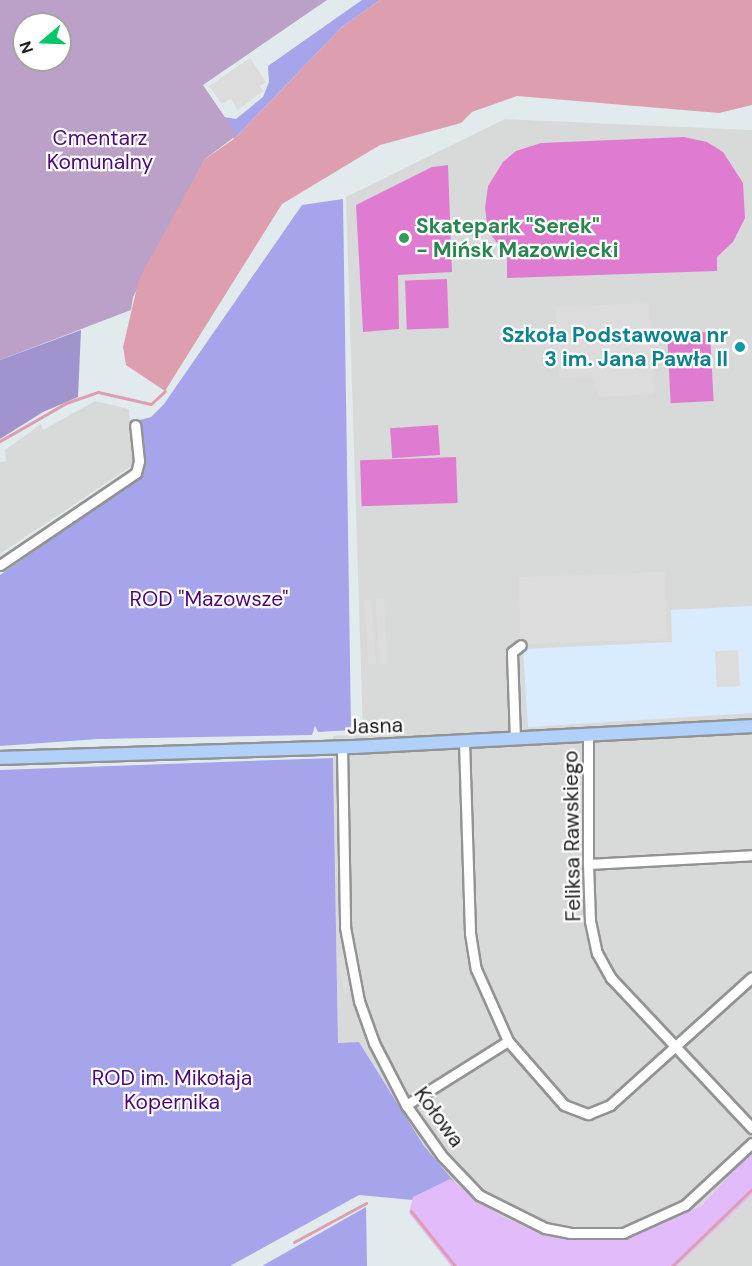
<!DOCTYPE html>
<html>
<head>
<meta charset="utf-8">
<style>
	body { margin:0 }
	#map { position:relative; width:752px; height:1266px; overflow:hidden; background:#e1ebed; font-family:"DM Sans",sans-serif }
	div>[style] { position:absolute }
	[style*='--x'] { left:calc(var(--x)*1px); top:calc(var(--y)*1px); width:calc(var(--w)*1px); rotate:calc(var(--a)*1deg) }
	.residential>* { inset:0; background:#d8dad9 }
	.education>* { inset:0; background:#d8ebff }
	.grass>* { inset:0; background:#a6a4ea }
	.forest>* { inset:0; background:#a194ce }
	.cemetery>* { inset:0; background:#bba1c7 }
	.park>* { inset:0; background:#e1bbfa }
	.pitch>* { inset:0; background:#df7cd2; transform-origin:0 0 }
	.parking>* { inset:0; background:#dcdcdc; transform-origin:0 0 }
	.water>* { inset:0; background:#dd9faf }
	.stream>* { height:3px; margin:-1.5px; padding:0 1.5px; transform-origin:1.5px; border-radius:1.5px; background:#dd9faf }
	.roads { filter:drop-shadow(2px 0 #939393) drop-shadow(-2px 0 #939393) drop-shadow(0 2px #939393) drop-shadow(0 -2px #939393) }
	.street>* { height:9px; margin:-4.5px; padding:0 4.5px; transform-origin:4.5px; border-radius:4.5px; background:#fff }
	.secondary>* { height:12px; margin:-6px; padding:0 6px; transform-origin:6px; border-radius:6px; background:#b1d1fb }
	.dots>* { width:16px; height:16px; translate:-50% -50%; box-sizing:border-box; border:3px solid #fff; border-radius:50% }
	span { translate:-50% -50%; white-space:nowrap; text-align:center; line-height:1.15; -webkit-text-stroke:4.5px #fff; paint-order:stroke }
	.park-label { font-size:21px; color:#4e087b }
	.leisure-label { font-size:21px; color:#27864d; font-weight:700 }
	.left { translate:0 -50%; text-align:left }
	.culture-label { font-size:21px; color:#0d838f; font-weight:700 }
	.right { translate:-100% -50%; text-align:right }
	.street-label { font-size:21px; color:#1c1c1c }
	.north { position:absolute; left:12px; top:12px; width:60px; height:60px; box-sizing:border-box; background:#fff; border:2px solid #a4a4a4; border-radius:50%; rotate:251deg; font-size:16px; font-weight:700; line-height:24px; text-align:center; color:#1c1c1c }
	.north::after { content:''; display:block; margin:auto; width:21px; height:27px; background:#00c768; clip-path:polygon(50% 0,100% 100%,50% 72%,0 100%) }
</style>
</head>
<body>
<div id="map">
	<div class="residential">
		<i style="clip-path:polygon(505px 119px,752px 130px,752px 1151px,701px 1206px,632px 1237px,574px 1240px,538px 1233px,500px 1215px,450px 1179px,424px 1146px,359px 1042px,338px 1043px,333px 736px,363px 734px,346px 197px)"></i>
		<i style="clip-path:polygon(95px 401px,129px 409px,133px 465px,0 554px,0 462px,6px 461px,5px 450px,41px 424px,43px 430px)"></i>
		<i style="clip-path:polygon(752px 1195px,752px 1266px,677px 1266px,716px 1229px)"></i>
	</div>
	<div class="education">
		<i style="clip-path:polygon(752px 606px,752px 713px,528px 727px,523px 649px,672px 642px,671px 610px)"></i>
	</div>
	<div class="grass">
		<i style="clip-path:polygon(362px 0,380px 0,343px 26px,234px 139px,224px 117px,236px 119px,263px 97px,269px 82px,268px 66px)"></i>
		<i style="clip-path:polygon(343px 199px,351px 730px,318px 732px,315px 726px,312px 735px,98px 739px,0 746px,0 575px,142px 476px,145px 468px,140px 420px,151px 417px,164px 404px,302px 205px)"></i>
		<i style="clip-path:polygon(333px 758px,338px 1043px,359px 1042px,424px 1146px,457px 1185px,413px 1200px,359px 1195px,230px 1266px,0 1266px,0 770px)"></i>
		<i style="clip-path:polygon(366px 1207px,367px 1266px,262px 1266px)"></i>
	</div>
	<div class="forest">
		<i style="clip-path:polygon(81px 330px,78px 397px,43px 412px,0 439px,0 360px)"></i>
	</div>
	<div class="cemetery">
		<i style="clip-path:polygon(evenodd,0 0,327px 0,203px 85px,237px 135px,205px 159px,133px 297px,131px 310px,0 360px,0 0,24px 24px,60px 24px,60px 60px,24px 60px,24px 24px)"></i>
	</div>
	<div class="park">
		<i style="clip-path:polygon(752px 1151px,752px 1195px,677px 1266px,451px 1266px,409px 1213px,413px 1197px,450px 1179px,500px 1215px,538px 1233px,574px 1240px,632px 1237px,701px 1206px)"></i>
	</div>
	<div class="pitch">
		<i style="clip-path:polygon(684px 137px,707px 142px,723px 152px,743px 183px,745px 218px,733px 242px,717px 257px,717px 271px,507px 278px,507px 256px,488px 231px,485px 208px,488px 186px,503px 162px,516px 151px,541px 143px)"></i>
		<i style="clip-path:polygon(448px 165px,452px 272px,398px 275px,399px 329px,363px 332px,356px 205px,432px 167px)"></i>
		<i style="left:447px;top:279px;width:49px;height:42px;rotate:88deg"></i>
		<i style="left:710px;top:332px;width:69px;height:43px;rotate:87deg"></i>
		<i style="left:438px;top:425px;width:30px;height:48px;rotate:86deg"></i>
		<i style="left:456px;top:457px;width:46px;height:96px;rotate:88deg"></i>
	</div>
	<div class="parking">
		<i style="clip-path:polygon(250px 58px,266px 82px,260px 86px,263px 91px,238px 110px,231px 99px,222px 104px,209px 86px)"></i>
		<i style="clip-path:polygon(649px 303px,654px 394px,599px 397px,593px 377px,559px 378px,556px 307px)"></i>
		<i style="left:665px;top:572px;width:67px;height:147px;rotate:88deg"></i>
		<i style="left:384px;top:598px;width:66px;height:8px;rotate:87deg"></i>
		<i style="left:371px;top:599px;width:65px;height:7px;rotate:86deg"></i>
		<i style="left:738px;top:650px;width:36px;height:23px;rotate:87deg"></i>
		<i style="left:344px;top:956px;width:36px;height:7px;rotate:79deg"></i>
	</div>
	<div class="water">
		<i style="clip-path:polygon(380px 0,752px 0,752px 105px,719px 113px,517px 96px,472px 112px,461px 123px,380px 145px,282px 204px,165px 391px,126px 365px,123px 347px,139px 279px,205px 159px,234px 139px,343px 26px)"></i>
	</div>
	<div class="stream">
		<i style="--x:0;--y:441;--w:76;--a:-29.9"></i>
		<i style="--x:66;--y:403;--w:34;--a:-19"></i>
		<i style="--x:98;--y:392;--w:54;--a:12.8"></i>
		<i style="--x:151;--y:404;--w:19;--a:-43"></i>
		<i style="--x:411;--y:1211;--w:70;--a:51.3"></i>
		<i style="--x:294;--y:1242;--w:82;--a:-28.4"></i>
		<i style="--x:672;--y:1266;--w:111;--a:-43.9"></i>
	</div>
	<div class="roads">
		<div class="street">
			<i style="--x:0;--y:565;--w:164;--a:-34.1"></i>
			<i style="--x:136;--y:473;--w:12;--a:-76"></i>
			<i style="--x:139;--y:461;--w:36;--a:-96"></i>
			<i style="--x:588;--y:735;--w:129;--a:90"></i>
			<i style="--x:588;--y:864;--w:57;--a:88"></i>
			<i style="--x:590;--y:921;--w:33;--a:78"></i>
			<i style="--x:597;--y:953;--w:29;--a:61"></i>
			<i style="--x:611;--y:978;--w:206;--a:46.8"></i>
			<i style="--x:515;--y:739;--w:87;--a:-92"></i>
			<i style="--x:512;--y:652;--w:11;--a:-38"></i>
			<i style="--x:464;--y:741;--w:192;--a:88.2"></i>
			<i style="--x:470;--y:933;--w:36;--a:81"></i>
			<i style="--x:476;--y:969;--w:79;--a:66"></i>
			<i style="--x:508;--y:1041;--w:85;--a:48.8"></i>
			<i style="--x:564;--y:1105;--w:26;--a:21"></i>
			<i style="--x:588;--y:1114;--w:24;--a:-22"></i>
			<i style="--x:610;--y:1105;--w:191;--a:-42"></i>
			<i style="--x:342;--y:747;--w:180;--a:89"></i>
			<i style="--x:345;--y:927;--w:75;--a:79.3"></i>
			<i style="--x:359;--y:1001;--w:45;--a:70.3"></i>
			<i style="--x:374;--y:1043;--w:70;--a:62.7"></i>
			<i style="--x:406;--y:1105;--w:62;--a:54.8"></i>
			<i style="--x:442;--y:1156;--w:54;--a:46.5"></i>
			<i style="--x:479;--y:1195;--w:74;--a:26.6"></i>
			<i style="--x:545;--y:1228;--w:25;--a:11"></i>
			<i style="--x:570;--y:1233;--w:53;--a:0"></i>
			<i style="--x:623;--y:1233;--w:68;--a:-24.3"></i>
			<i style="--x:685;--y:1205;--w:91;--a:-42.8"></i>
			<i style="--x:588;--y:864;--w:164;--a:-3.1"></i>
			<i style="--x:406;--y:1105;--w:120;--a:-32.1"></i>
		</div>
		<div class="secondary">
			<i style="--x:0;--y:758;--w:355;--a:-1.8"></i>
			<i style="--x:355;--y:747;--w:398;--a:-3"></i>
		</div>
	</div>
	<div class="dots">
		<i style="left:404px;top:238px;background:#2e9e5b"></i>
		<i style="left:740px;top:347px;background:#0f9aa8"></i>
	</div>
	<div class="park-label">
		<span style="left:100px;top:150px">Cmentarz<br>Komunalny</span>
		<span style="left:209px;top:599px">ROD "Mazowsze"</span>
		<span style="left:172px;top:1090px">ROD im. Mikołaja<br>Kopernika</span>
	</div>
	<div class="leisure-label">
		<span class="left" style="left:416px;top:238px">Skatepark "Serek"<br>- Mińsk Mazowiecki</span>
	</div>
	<div class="culture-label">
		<span class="right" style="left:728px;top:347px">Szkoła Podstawowa nr<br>3 im. Jana Pawła II</span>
	</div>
	<div class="street-label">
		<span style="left:375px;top:726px;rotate:-2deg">Jasna</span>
		<span style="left:572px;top:836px;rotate:-91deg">Feliksa Rawskiego</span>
		<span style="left:439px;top:1117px;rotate:54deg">Kołowa</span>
	</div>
	<div class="north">N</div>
</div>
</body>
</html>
